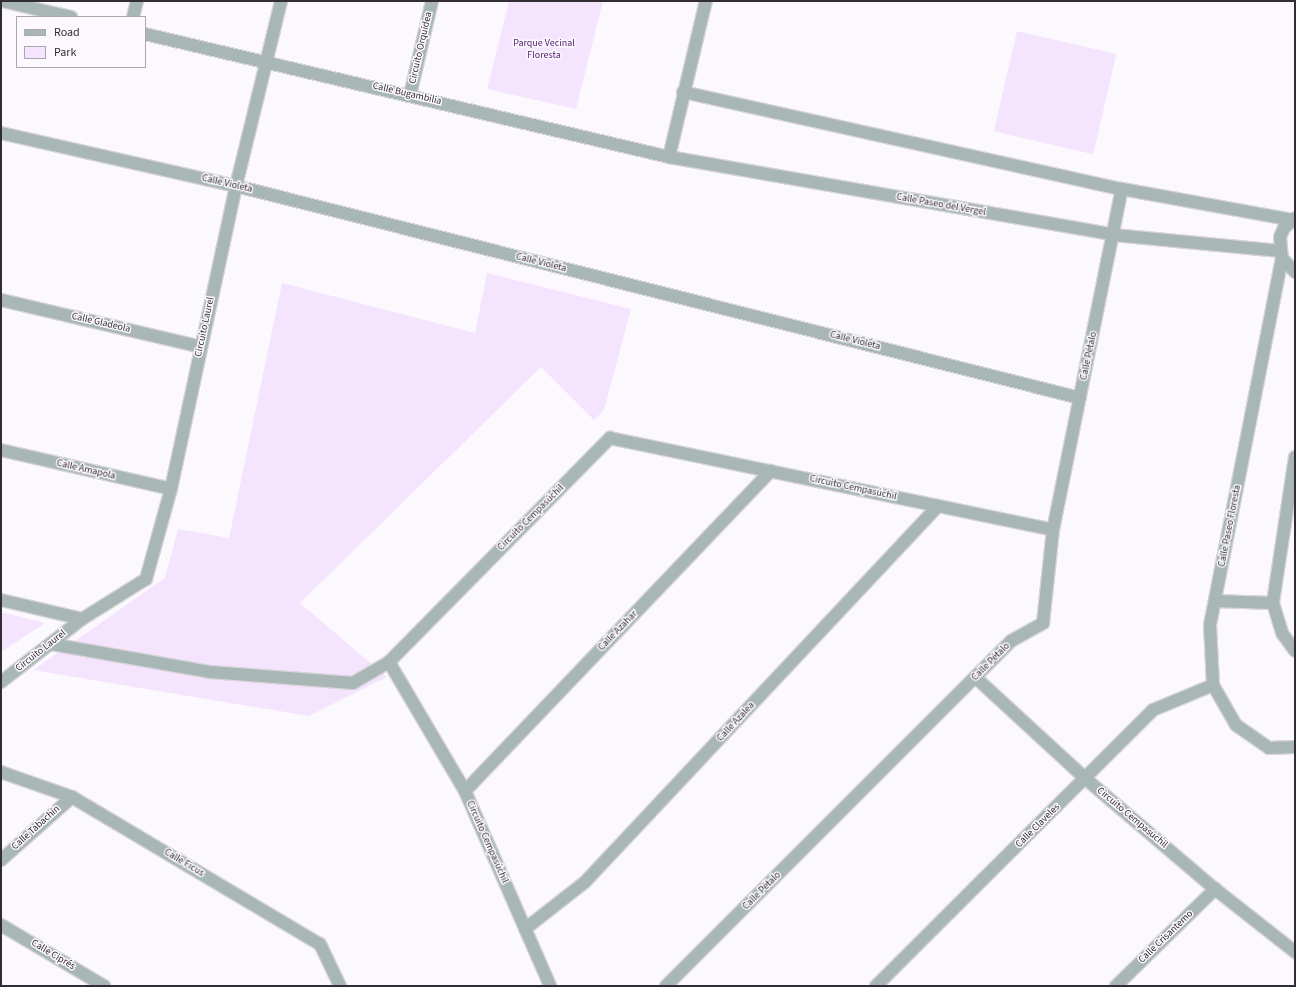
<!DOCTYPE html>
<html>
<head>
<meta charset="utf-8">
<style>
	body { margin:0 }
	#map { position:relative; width:1296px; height:987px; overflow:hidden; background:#fcf9fe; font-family:"Source Sans 3",sans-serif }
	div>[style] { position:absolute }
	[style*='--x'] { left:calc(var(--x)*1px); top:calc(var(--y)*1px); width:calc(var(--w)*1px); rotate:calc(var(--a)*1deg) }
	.green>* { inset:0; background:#f5e4fe; transform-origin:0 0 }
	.roads { filter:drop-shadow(1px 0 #d8d4da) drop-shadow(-1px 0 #d8d4da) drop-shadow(0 1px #d8d4da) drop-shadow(0 -1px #d8d4da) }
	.minor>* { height:12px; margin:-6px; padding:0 6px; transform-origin:6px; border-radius:6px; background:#a8b7b5 }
	.tertiary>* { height:12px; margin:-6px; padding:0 6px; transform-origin:6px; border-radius:6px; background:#a8b7b5 }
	span { translate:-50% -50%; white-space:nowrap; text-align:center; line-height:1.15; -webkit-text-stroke:3px #fcf9fe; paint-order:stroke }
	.park-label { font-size:10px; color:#5a2372 }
	.street-label { font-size:10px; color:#322c35 }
	.frame { position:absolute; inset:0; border:2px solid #322c35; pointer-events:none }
	.legend { position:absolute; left:16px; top:16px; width:130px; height:52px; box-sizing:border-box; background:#fcf9fe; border:1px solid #aba7ae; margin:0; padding:5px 7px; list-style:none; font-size:12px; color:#322c35 }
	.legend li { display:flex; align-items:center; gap:8px; height:20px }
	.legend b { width:20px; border:1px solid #aba7ae }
</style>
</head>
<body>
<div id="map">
	<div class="green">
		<i style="clip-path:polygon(509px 1px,603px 1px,576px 109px,487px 89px)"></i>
		<i style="left:1017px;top:31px;width:102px;height:103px;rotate:13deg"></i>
		<i style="clip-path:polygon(487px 273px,631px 309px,604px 410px,594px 420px,541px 367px,300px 603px,387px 677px,309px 716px,33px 670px,165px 578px,178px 529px,229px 538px,282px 283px,475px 333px)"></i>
		<i style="clip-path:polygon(1px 612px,45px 623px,1px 652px)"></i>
	</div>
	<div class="roads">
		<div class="minor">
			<i style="--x:2;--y:1;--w:71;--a:13.1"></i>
			<i style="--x:133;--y:17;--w:16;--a:-76"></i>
			<i style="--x:145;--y:34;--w:538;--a:13.21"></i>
			<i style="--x:669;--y:157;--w:452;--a:9.9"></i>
			<i style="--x:1114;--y:235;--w:167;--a:5.5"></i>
			<i style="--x:683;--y:92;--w:450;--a:12.5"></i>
			<i style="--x:1122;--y:189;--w:173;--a:10.3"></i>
			<i style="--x:410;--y:95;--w:97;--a:-76.8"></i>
			<i style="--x:1;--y:133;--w:241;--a:12.7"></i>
			<i style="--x:236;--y:186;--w:870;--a:14.1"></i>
			<i style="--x:669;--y:157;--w:160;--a:-76.7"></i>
			<i style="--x:1295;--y:218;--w:15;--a:138"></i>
			<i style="--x:1284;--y:228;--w:10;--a:114"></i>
			<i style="--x:1280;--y:237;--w:21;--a:85"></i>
			<i style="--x:1282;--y:258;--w:19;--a:47"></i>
			<i style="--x:1;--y:300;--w:205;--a:13.2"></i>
			<i style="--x:1;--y:450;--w:174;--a:12.9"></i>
			<i style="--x:1;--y:600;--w:83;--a:13.2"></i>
			<i style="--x:51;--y:644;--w:161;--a:10"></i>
			<i style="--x:210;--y:672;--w:143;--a:4.4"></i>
			<i style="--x:353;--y:683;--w:42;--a:-30.3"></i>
			<i style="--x:389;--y:662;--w:315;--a:-45.4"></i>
			<i style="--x:610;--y:438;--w:452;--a:11.7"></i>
			<i style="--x:389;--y:662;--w:150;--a:59.5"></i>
			<i style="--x:465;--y:791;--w:213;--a:66.4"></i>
			<i style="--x:975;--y:677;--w:151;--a:42.6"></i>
			<i style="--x:1086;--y:779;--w:170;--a:40.5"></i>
			<i style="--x:1215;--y:889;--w:102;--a:38.2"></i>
			<i style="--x:1;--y:682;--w:103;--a:-37.9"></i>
			<i style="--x:82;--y:619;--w:75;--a:-32"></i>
			<i style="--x:146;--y:579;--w:93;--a:-74.5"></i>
			<i style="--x:171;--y:489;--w:310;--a:-77.9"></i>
			<i style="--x:236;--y:186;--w:190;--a:-76.3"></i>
			<i style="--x:1;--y:772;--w:75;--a:19.4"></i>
			<i style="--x:72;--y:797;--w:288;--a:30.7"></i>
			<i style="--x:320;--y:944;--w:47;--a:64.5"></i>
			<i style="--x:465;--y:791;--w:443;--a:-46.3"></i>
			<i style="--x:1;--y:860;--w:95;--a:-41.6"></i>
			<i style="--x:1;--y:925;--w:120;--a:30.6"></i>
			<i style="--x:525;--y:929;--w:76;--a:-38.1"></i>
			<i style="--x:585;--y:882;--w:516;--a:-46.81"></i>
			<i style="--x:666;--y:986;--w:488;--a:-45"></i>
			<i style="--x:1011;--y:641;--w:37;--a:-29"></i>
			<i style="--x:1043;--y:623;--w:94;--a:-83.9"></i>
			<i style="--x:1053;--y:530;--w:348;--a:-78.6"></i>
			<i style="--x:876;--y:986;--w:391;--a:-44.9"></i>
			<i style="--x:1153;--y:710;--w:65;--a:-22.6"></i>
			<i style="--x:1116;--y:986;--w:139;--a:-44.4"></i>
		</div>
		<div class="tertiary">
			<i style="--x:1282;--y:258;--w:374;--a:101.1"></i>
			<i style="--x:1210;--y:625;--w:60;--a:87.1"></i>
			<i style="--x:1213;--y:685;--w:46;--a:60.1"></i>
			<i style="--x:1236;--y:725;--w:40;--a:34.9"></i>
			<i style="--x:1269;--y:748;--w:26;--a:-2"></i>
			<i style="--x:1295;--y:457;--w:148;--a:98.6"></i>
			<i style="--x:1273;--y:603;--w:31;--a:73"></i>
			<i style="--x:1282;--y:633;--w:22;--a:54"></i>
			<i style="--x:1215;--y:601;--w:58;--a:2"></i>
		</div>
	</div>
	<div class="park-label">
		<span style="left:544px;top:49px">Parque Vecinal<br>Floresta</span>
	</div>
	<div class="street-label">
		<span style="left:421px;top:48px;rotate:-77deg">Circuito Orquídea</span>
		<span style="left:407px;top:94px;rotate:13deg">Calle Bugambilia</span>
		<span style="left:227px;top:184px;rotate:13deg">Calle Violeta</span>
		<span style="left:941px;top:205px;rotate:10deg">Calle Paseo del Vergel</span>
		<span style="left:541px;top:263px;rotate:14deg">Calle Violeta</span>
		<span style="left:101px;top:323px;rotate:13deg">Calle Gladeola</span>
		<span style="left:205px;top:327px;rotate:-78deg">Circuito Laurel</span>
		<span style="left:855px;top:341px;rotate:14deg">Calle Violeta</span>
		<span style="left:1089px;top:356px;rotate:-78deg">Calle Pétalo</span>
		<span style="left:86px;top:470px;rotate:13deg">Calle Amapola</span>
		<span style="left:853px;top:488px;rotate:12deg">Circuito Cempasúchil</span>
		<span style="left:531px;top:518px;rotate:-45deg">Circuito Cempasúchil</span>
		<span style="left:1230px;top:526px;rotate:-79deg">Calle Paseo Floresta</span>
		<span style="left:618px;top:631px;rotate:-46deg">Calle Azahar</span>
		<span style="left:41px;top:651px;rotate:-38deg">Circuito Laurel</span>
		<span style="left:991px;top:662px;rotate:-45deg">Calle Pétalo</span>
		<span style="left:736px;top:722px;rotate:-47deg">Calle Azalea</span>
		<span style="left:1132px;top:818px;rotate:40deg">Circuito Cempasúchil</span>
		<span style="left:1038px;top:826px;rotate:-45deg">Calle Claveles</span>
		<span style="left:36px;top:828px;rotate:-42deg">Calle Tabachín</span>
		<span style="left:487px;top:842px;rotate:66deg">Circuito Cempasúchil</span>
		<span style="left:184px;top:863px;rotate:31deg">Calle Ficus</span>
		<span style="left:762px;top:891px;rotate:-45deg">Calle Pétalo</span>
		<span style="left:1166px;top:937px;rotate:-44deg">Calle Crisantemo</span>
		<span style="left:53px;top:955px;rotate:31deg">Calle Ciprés</span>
	</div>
	<div class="frame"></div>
	<ul class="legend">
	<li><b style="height:5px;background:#a8b7b5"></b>Road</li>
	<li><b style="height:11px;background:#f5e4fe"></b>Park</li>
	</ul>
</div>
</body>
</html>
